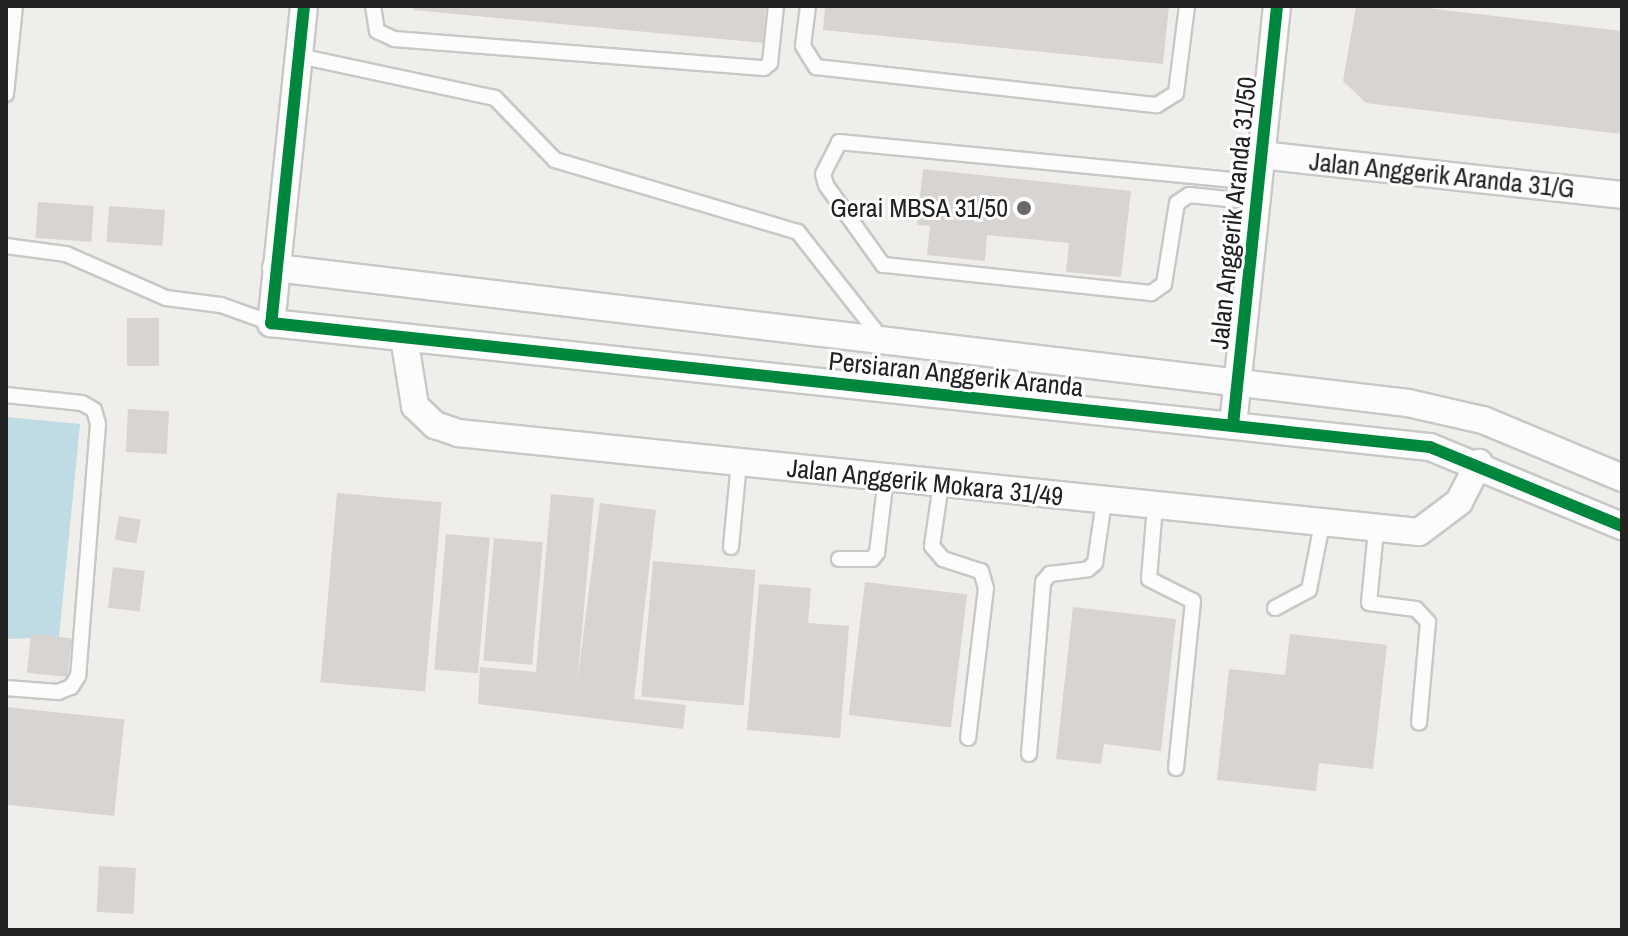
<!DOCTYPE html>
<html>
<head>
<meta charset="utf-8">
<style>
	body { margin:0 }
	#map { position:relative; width:1628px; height:936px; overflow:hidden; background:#f0eeeb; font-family:"Archivo Narrow",sans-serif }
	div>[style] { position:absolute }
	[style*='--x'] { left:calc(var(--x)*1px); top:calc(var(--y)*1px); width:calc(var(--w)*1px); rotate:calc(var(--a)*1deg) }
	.water>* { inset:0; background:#bfdbe3 }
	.building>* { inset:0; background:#d7d4d2; transform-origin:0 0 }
	.roads { filter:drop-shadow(2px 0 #c9c8c7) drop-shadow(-2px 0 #c9c8c7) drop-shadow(0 2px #c9c8c7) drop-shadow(0 -2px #c9c8c7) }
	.service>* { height:14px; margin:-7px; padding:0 7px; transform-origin:7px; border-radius:7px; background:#fdfcfc }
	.minor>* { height:26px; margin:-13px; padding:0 13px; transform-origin:13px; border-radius:13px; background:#fdfcfc }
	.cycleway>* { height:12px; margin:-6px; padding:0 6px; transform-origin:6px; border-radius:6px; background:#00873e }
	.dots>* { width:22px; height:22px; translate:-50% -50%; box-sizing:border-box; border:4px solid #fff; border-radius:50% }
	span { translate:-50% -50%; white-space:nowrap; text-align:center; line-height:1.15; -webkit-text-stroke:6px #fff; paint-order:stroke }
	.street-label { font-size:26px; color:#222 }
	.poi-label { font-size:26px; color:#222 }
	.right { translate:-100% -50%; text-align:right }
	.frame { position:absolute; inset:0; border:8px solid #222; pointer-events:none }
</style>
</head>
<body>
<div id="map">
	<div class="water">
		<i style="clip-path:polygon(6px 417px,80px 424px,59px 637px,6px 639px)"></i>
	</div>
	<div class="building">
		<i style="clip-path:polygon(413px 6px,766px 6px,763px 43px,413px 10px)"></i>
		<i style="clip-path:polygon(825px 6px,1169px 6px,1163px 64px,823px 30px)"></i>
		<i style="clip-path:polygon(1356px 6px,1411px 6px,1622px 31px,1622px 134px,1366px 103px,1343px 81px)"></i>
		<i style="clip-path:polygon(923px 169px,1131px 191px,1121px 277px,1066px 272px,1069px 243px,987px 235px,985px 261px,927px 255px,930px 226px,917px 225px)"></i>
		<i style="left:38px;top:202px;width:56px;height:36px;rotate:4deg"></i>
		<i style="left:109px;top:206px;width:56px;height:36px;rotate:4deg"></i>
		<i style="left:127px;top:318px;width:32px;height:48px"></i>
		<i style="left:128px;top:409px;width:41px;height:43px;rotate:3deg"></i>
		<i style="left:337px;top:493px;width:105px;height:190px;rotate:5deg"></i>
		<i style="clip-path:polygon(551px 494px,594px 498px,577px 685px,600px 503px,656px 510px,634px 699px,686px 705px,683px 729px,478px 704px,480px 667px,536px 672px)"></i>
		<i style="left:119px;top:516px;width:22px;height:24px;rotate:10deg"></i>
		<i style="left:446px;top:534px;width:44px;height:136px;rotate:5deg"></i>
		<i style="left:494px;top:538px;width:49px;height:123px;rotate:5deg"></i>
		<i style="left:653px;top:561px;width:103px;height:136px;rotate:5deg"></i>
		<i style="left:113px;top:567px;width:32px;height:41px;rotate:7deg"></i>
		<i style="left:865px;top:582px;width:103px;height:134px;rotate:7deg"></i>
		<i style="clip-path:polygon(759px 584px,811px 588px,808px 623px,849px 626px,840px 738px,747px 730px)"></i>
		<i style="clip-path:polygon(1073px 607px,1176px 619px,1161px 751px,1104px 744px,1101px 764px,1056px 759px)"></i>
		<i style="left:31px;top:634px;width:41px;height:39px;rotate:6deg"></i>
		<i style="clip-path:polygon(1290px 634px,1387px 645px,1373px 769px,1319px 763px,1316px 791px,1217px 780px,1229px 669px,1285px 675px)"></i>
		<i style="left:6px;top:707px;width:119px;height:97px;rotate:6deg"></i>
		<i style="left:99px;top:866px;width:37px;height:46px;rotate:3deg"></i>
	</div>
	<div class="roads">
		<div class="service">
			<i style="--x:373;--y:6;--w:25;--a:81"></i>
			<i style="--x:377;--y:31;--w:19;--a:25"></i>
			<i style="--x:394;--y:39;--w:371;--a:4.5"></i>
			<i style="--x:764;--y:68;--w:8;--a:-40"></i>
			<i style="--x:770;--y:63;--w:57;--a:-84"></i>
			<i style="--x:808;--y:6;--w:40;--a:97.1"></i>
			<i style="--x:803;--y:46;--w:25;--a:58"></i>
			<i style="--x:816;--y:67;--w:343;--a:6.4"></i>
			<i style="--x:1157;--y:105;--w:22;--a:-32"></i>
			<i style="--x:1176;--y:93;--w:88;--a:-82.8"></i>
			<i style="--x:299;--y:56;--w:200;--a:12.1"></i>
			<i style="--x:495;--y:98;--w:86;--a:45.9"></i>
			<i style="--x:555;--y:160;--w:253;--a:16.5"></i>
			<i style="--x:798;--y:232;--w:135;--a:51.9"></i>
			<i style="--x:6;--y:94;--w:88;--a:-84.2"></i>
			<i style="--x:1256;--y:202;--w:67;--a:-174"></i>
			<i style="--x:1189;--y:195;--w:14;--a:146"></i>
			<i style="--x:1177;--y:203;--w:82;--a:99.1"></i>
			<i style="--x:1164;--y:284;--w:16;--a:145"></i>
			<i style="--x:1151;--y:293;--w:269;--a:-174"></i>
			<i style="--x:883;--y:265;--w:98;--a:-125.5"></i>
			<i style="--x:826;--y:185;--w:11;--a:-105"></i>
			<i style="--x:823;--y:174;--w:36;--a:-63"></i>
			<i style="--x:839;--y:142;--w:421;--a:5.5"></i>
			<i style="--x:6;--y:246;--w:61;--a:7.6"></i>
			<i style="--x:66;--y:254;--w:109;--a:23.7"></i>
			<i style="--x:166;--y:298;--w:55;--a:7.3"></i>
			<i style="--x:221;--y:305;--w:53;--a:19.8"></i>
			<i style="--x:6;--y:395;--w:76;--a:6"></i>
			<i style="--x:82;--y:403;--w:14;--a:30"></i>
			<i style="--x:94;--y:410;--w:15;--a:74"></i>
			<i style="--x:98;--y:424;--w:253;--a:94.5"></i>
			<i style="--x:78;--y:676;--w:13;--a:122"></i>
			<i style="--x:71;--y:687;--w:14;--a:159"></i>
			<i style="--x:58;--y:692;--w:52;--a:-175.6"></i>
			<i style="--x:941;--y:484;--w:63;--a:98.3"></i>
			<i style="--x:932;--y:546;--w:17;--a:50"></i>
			<i style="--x:943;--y:559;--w:40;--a:18"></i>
			<i style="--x:981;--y:571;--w:18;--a:74"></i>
			<i style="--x:986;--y:588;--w:151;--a:96.8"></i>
			<i style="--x:1155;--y:506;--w:73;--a:94.7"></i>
			<i style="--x:1149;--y:579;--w:49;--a:26.6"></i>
			<i style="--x:1193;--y:601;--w:168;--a:95.8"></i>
			<i style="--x:1376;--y:530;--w:73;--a:95.5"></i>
			<i style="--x:1369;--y:603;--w:47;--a:7.3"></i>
			<i style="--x:1416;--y:609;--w:18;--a:47"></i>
			<i style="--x:1428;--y:622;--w:101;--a:95.1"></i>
			<i style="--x:731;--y:547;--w:84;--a:-84.6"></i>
			<i style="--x:839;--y:559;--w:33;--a:0"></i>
			<i style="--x:872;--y:559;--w:8;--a:-50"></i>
			<i style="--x:877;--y:553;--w:76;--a:-83.2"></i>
			<i style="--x:1275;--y:608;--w:38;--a:-28"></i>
			<i style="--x:1309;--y:590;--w:67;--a:-78.9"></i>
			<i style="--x:1029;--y:754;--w:173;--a:-85.3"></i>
			<i style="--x:1043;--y:582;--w:11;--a:-49"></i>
			<i style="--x:1050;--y:574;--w:38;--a:-7"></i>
			<i style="--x:1088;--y:569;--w:9;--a:-41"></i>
			<i style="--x:1095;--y:563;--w:63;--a:-81.7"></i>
		</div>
		<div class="minor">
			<i style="--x:304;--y:6;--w:319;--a:95.9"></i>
			<i style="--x:271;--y:323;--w:1166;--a:6.11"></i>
			<i style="--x:1430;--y:447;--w:208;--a:22.4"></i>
			<i style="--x:1261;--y:155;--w:363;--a:6.3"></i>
			<i style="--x:276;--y:268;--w:1140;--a:6.8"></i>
			<i style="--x:1408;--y:403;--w:77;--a:12.8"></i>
			<i style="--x:1483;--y:420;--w:151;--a:22.6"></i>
			<i style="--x:404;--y:337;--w:70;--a:80.9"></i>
			<i style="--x:415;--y:406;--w:28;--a:44"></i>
			<i style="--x:435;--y:425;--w:24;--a:19"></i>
			<i style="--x:458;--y:433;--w:966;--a:5.88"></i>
			<i style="--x:1419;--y:532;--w:50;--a:-36.9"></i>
			<i style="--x:1459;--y:502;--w:44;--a:-62.9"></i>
			<i style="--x:1233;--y:425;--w:421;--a:-84"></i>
		</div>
	</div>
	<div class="cycleway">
		<i style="--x:304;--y:6;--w:319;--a:95.9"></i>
		<i style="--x:271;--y:323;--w:1166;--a:6.11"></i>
		<i style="--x:1430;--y:447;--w:208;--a:22.4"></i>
		<i style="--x:1233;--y:425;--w:421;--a:-84"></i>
	</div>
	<div class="dots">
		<i style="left:1024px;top:208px;background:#6a6968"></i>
	</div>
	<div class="street-label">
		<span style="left:1442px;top:175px;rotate:6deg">Jalan Anggerik Aranda 31/G</span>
		<span style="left:1233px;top:213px;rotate:-84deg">Jalan Anggerik Aranda 31/50</span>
		<span style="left:956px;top:374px;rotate:6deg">Persiaran Anggerik Aranda</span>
		<span style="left:925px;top:482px;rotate:6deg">Jalan Anggerik Mokara 31/49</span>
	</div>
	<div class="poi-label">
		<span class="right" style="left:1008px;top:208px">Gerai MBSA 31/50</span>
	</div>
	<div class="frame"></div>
</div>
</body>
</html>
